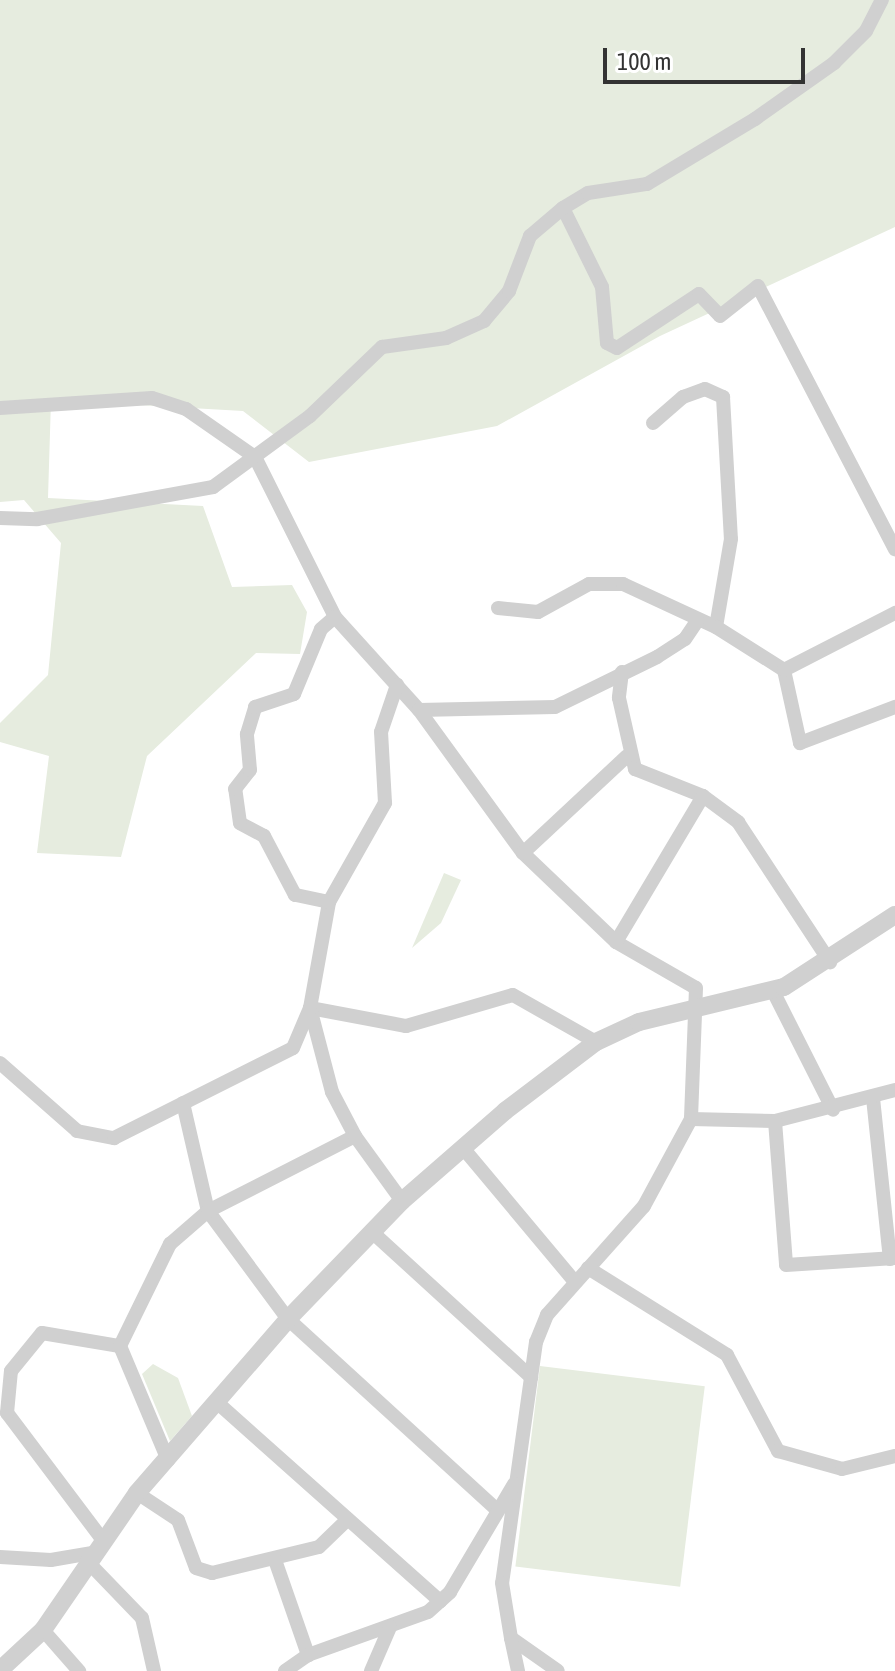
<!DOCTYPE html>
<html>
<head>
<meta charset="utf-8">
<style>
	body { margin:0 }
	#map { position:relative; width:895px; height:1671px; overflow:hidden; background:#fff; font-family:"Asap Condensed",sans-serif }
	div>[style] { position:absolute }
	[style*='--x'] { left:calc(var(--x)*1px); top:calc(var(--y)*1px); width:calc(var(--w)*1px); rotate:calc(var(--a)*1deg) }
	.green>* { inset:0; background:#e6ecdf; transform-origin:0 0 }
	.minor>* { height:14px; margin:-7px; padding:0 7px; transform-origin:7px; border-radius:7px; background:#d0d0d0 }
	.tertiary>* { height:18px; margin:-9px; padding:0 9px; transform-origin:9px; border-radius:9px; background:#d0d0d0 }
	span { translate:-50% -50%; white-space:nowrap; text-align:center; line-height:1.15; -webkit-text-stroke:8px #fff; paint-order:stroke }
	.scale { position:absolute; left:603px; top:48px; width:202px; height:36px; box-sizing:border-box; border:4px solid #333; border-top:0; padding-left:10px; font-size:24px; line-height:28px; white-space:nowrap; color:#333; -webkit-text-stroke:6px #fff; paint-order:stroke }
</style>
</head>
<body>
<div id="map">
	<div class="green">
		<i style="clip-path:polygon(0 0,895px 0,895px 227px,660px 336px,497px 426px,309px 462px,243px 411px,51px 400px,48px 498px,203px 506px,232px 587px,292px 585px,307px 612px,300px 654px,256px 653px,147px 756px,121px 857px,37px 853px,49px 756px,0 742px,0 723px,48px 675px,61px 543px,24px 500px,0 502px)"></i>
		<i style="clip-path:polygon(444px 873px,461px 880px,441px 923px,412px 948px)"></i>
		<i style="clip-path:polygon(153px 1364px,178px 1378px,192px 1416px,170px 1441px,142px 1374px)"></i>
		<i style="left:540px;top:1366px;width:166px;height:202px;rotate:7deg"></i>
	</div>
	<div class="minor">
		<i style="--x:563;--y:208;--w:88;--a:63.7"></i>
		<i style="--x:602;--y:287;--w:56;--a:84.9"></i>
		<i style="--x:607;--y:343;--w:11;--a:27"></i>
		<i style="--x:617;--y:348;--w:98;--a:-33.4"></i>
		<i style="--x:699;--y:294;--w:30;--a:46"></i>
		<i style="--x:720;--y:316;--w:48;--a:-38.3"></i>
		<i style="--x:758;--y:286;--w:297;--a:62.5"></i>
		<i style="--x:0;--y:408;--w:152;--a:-3.8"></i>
		<i style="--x:152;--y:398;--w:36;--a:18"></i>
		<i style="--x:186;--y:409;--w:84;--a:34.8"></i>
		<i style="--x:255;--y:457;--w:179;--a:63.4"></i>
		<i style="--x:335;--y:617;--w:125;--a:47.9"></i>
		<i style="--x:419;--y:710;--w:177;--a:54"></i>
		<i style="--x:523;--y:853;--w:129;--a:43.7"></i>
		<i style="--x:616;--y:942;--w:92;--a:29.9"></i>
		<i style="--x:696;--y:988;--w:131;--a:92.2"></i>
		<i style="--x:691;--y:1119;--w:99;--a:118.4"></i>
		<i style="--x:644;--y:1206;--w:146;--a:131.7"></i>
		<i style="--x:547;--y:1315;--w:29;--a:112"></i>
		<i style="--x:536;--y:1342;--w:243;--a:98"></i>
		<i style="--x:502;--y:1583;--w:56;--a:80.7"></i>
		<i style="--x:511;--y:1638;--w:57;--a:35.1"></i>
		<i style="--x:653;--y:423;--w:40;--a:-41"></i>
		<i style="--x:683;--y:397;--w:23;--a:-20"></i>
		<i style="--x:705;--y:389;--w:20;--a:24"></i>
		<i style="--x:723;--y:397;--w:142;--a:86.8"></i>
		<i style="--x:731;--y:539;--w:89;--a:99.7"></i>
		<i style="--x:0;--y:518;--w:37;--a:2"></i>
		<i style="--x:37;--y:519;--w:179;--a:-10.3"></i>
		<i style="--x:213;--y:487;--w:120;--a:-36.2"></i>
		<i style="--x:310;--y:416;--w:100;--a:-43.8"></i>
		<i style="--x:382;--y:347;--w:65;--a:-8"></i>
		<i style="--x:446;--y:338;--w:42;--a:-24.1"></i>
		<i style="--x:484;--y:321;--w:39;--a:-50"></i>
		<i style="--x:509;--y:291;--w:59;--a:-69.1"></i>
		<i style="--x:530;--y:236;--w:43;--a:-40.3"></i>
		<i style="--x:563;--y:208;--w:29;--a:-31"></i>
		<i style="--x:588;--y:193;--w:60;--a:-8.7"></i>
		<i style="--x:647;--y:184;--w:126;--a:-31"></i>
		<i style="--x:755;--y:119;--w:97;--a:-35.3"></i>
		<i style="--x:834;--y:63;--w:45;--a:-45"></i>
		<i style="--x:866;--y:31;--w:35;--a:-63"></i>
		<i style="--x:498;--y:608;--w:40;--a:5.7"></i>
		<i style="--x:538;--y:612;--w:58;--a:-28.8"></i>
		<i style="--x:589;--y:584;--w:34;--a:0"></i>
		<i style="--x:623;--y:584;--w:102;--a:24.8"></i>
		<i style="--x:716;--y:627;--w:80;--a:32.3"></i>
		<i style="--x:784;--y:670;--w:75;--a:77.6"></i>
		<i style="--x:800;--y:743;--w:102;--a:-20.8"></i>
		<i style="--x:784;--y:670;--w:125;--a:-27.2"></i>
		<i style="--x:622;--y:672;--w:26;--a:97"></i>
		<i style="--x:619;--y:698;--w:73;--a:77.3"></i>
		<i style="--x:635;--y:769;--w:73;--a:21.7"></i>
		<i style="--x:703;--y:796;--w:44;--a:36.6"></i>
		<i style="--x:738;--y:822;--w:168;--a:56.7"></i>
		<i style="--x:419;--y:710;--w:136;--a:-1.3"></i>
		<i style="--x:555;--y:707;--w:114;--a:-26.1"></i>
		<i style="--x:657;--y:657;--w:33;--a:-33"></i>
		<i style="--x:685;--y:639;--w:22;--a:-56"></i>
		<i style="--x:523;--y:853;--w:142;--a:-43"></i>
		<i style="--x:329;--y:902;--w:35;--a:-168"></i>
		<i style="--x:295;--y:895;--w:67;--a:-117.7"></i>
		<i style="--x:264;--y:836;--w:27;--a:-152"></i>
		<i style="--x:240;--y:823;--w:34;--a:-98"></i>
		<i style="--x:235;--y:789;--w:24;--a:-52"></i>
		<i style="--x:250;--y:770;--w:36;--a:-95"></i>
		<i style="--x:247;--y:734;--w:28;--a:-73"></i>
		<i style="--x:255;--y:707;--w:41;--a:-18.4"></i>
		<i style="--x:294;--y:694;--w:70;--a:-67.4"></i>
		<i style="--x:321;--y:629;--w:18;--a:-41"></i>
		<i style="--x:616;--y:942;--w:170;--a:-59.2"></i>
		<i style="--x:773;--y:991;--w:133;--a:63.2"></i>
		<i style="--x:310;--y:1008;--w:98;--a:10.6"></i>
		<i style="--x:406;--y:1026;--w:111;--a:-16.2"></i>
		<i style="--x:513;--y:995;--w:95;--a:29.5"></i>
		<i style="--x:310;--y:1008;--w:87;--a:75.3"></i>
		<i style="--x:332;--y:1092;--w:50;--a:62.4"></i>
		<i style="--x:0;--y:1063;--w:103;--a:41.4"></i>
		<i style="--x:77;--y:1131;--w:38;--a:11"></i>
		<i style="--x:114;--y:1138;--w:200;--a:-26.7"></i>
		<i style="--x:293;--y:1048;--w:43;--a:-67"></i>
		<i style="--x:310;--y:1008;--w:108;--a:-79.8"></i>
		<i style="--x:329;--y:902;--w:114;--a:-60.5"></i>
		<i style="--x:385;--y:803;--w:71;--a:-93.2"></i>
		<i style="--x:381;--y:732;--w:50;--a:-71.2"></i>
		<i style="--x:873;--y:1098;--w:162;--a:84"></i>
		<i style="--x:183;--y:1103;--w:111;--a:77"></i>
		<i style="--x:208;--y:1211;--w:134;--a:53.5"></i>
		<i style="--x:288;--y:1319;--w:280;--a:42.4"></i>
		<i style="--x:691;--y:1119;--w:84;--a:1.4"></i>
		<i style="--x:775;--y:1121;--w:124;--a:-14.5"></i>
		<i style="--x:775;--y:1121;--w:144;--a:85.6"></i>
		<i style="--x:786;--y:1265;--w:109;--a:-3.7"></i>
		<i style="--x:463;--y:1148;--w:175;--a:50.1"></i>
		<i style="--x:371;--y:1231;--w:217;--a:42.4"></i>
		<i style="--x:588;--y:1268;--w:164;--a:32"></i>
		<i style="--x:727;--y:1355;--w:109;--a:62"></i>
		<i style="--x:778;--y:1451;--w:66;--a:15.7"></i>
		<i style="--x:842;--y:1469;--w:55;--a:-13.8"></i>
		<i style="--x:120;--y:1346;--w:124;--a:67.2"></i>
		<i style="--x:220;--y:1405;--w:295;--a:41.7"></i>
		<i style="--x:137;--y:1493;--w:49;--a:33.4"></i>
		<i style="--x:178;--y:1520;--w:51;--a:69.4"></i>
		<i style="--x:196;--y:1568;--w:17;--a:17"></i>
		<i style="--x:212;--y:1573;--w:110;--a:-13.7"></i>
		<i style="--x:319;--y:1547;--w:40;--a:-44"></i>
		<i style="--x:102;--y:1539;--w:158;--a:-127"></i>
		<i style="--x:7;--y:1413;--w:42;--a:-84.6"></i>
		<i style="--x:11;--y:1371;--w:49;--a:-50.8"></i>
		<i style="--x:42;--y:1333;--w:79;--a:9.5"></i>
		<i style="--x:120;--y:1346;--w:114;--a:-63.9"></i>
		<i style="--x:170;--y:1244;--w:50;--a:-41"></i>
		<i style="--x:208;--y:1211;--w:165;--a:-27"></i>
		<i style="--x:355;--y:1136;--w:80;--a:54.1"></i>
		<i style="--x:0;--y:1557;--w:51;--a:3.4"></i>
		<i style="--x:51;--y:1560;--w:42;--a:-9.7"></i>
		<i style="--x:275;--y:1560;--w:101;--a:70.8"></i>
		<i style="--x:87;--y:1561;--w:79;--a:46"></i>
		<i style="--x:142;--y:1618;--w:54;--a:77.2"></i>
		<i style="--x:43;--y:1630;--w:55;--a:48.7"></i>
		<i style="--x:511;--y:1638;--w:34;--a:78"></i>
		<i style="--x:285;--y:1671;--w:28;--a:-35"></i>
		<i style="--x:308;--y:1655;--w:127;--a:-19.7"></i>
		<i style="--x:428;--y:1612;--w:30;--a:-42"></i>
		<i style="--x:450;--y:1592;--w:126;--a:-59.3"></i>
		<i style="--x:371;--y:1671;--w:48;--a:-66.6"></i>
	</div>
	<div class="tertiary">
		<i style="--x:0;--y:1670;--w:59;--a:-42.9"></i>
		<i style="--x:43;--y:1630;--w:166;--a:-55.5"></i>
		<i style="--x:137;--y:1493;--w:230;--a:-49"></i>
		<i style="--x:288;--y:1319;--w:164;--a:-46"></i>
		<i style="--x:402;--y:1201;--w:137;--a:-41.1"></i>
		<i style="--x:505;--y:1111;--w:114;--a:-37.2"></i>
		<i style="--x:596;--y:1042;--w:47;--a:-24.9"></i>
		<i style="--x:639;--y:1022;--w:149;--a:-13.6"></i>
		<i style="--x:784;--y:987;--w:132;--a:-33"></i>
	</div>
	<div class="scale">100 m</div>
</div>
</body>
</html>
